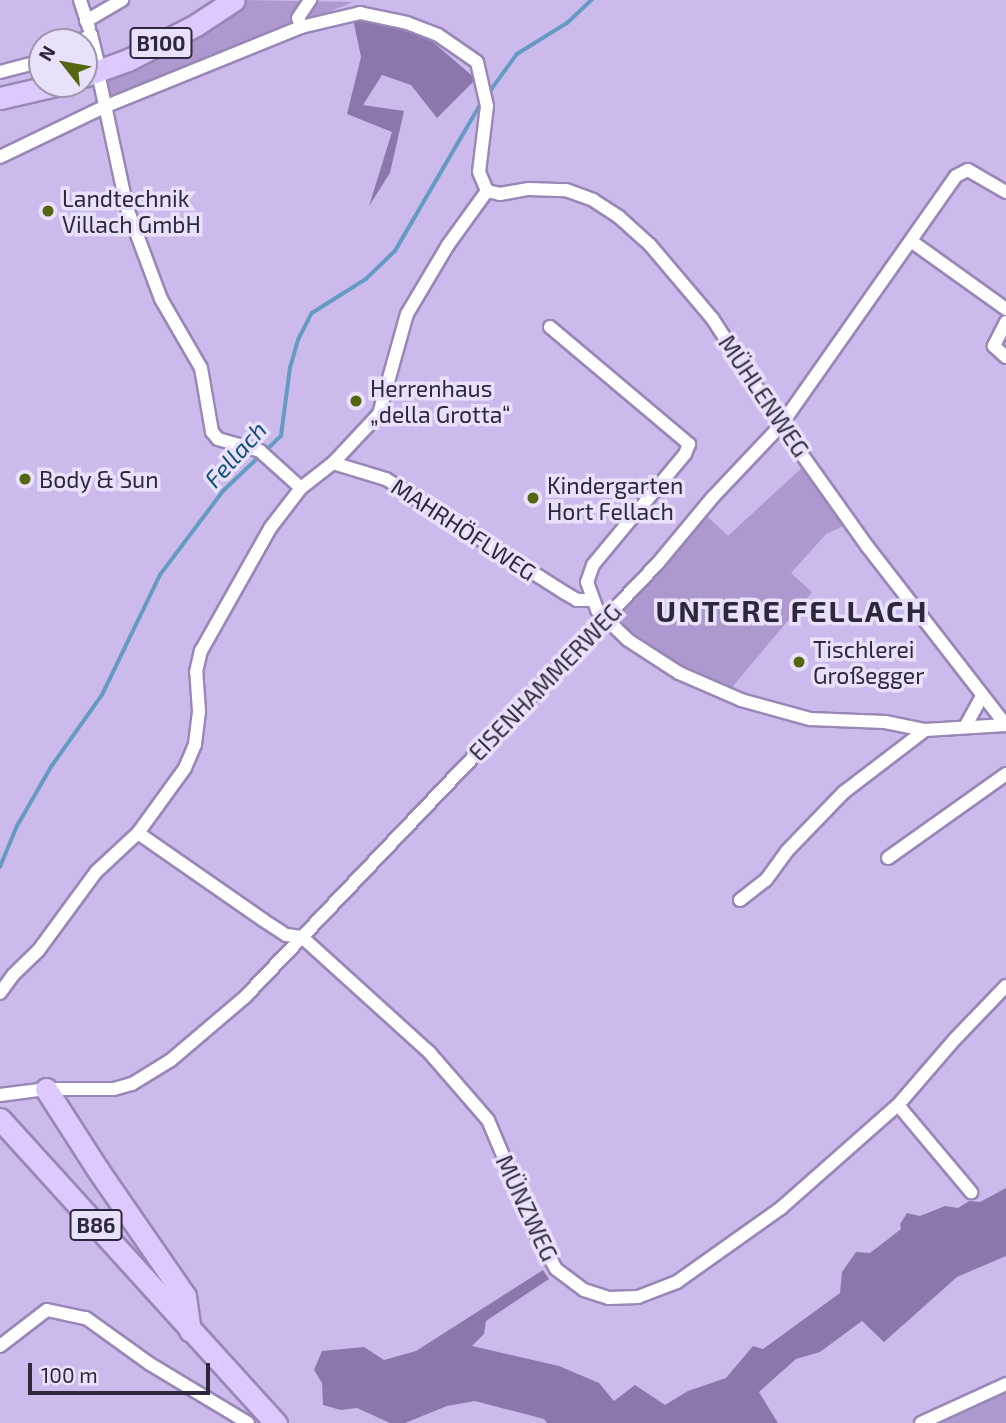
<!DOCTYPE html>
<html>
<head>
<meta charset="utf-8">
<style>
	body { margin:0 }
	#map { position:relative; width:1006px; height:1423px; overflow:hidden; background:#ccbaed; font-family:"Exo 2",sans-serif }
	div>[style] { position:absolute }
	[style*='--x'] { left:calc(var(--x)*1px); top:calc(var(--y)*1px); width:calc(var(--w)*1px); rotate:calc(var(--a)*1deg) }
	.green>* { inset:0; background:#ad99cf }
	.forest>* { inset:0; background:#8c77ad }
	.stream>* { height:3.5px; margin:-1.75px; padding:0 1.75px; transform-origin:1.75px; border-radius:1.75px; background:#659bc3 }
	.roads { filter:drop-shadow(2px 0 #9987b7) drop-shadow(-2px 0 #9987b7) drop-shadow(0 2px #9987b7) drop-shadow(0 -2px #9987b7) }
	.street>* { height:12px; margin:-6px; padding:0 6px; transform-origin:6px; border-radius:6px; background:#fff }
	.primary>* { height:21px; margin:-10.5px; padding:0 10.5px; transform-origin:10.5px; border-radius:10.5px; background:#ddc9fd }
	.dots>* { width:19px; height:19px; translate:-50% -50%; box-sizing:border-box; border:4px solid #e9e0fa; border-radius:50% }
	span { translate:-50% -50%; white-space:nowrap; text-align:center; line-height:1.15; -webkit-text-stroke:7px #e9e0fa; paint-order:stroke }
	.shield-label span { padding:2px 5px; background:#e9e0fa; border:2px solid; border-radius:5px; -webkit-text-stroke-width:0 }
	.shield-label { font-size:21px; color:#2f273b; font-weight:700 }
	.poi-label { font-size:23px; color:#2f273b }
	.left { translate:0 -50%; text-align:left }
	.street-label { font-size:23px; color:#2f273b }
	.water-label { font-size:24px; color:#115279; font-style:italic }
	.district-label { font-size:30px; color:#2f273b; font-weight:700; letter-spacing:2px }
	.north { position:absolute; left:28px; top:28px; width:70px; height:70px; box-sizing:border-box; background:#e9e0fa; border:2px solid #9f96ae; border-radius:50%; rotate:301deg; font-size:19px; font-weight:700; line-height:28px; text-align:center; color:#2f273b }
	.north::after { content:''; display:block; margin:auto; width:24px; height:32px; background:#546611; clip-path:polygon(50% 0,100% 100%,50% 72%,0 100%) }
	.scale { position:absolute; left:28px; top:1363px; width:182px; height:32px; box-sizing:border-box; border:4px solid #2f273b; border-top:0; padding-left:9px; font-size:21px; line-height:24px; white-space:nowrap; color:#2f273b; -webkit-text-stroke:5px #e9e0fa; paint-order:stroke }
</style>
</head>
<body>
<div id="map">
	<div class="green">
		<i style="clip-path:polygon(238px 0,353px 2px,107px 103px,99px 68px)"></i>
		<i style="clip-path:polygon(807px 463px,852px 522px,826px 534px,791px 573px,812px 592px,728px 692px,680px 671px,631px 637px,611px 619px,704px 513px,728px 536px)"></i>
		<i style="clip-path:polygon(1006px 1387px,1006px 1423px,934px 1423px)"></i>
	</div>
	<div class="forest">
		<i style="clip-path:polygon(353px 19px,376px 21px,420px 31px,476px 79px,437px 118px,411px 85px,382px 75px,363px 105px,404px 111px,390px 173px,369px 206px,392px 132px,347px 114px,361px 57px)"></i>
		<i style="clip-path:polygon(1006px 1188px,1006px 1256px,957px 1277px,884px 1342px,862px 1321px,820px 1352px,796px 1359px,759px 1392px,778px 1423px,547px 1423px,544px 1419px,475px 1401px,447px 1406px,405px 1423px,390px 1423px,357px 1408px,341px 1410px,323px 1405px,322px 1383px,314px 1370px,322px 1351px,364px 1347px,384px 1360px,416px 1351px,543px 1270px,549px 1279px,486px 1321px,484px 1334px,472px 1346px,559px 1366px,599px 1383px,614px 1401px,635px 1385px,665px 1405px,688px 1391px,726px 1378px,753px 1346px,763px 1349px,840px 1293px,842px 1272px,856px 1252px,870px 1253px,901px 1229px,900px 1224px,907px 1213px,920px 1216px,945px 1206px,958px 1208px,969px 1201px,980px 1202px)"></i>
	</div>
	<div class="stream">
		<i style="--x:488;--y:94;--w:49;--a:-54.1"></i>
		<i style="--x:517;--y:54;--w:59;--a:-31.8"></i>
		<i style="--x:567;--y:23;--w:34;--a:-43"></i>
		<i style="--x:0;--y:867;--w:44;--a:-67.5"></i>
		<i style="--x:17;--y:826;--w:68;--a:-60"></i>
		<i style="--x:51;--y:767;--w:88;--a:-54.7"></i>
		<i style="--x:102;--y:695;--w:133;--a:-64.2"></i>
		<i style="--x:160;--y:575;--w:105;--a:-53.1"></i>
		<i style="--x:223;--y:491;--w:80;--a:-43.5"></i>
		<i style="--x:281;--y:436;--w:69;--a:-82.5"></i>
		<i style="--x:290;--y:368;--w:29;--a:-74"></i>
		<i style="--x:298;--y:340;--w:30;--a:-63"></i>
		<i style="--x:312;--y:313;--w:64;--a:-32.2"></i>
		<i style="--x:366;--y:279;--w:40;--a:-44"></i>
		<i style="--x:395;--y:251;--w:175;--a:-59.8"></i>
	</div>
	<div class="roads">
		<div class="street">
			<i style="--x:80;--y:0;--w:29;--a:72"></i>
			<i style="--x:86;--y:21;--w:42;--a:-30.3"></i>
			<i style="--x:301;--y:27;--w:9;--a:-108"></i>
			<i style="--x:298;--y:18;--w:22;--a:-56"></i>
			<i style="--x:78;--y:42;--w:15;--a:-28"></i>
			<i style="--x:91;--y:35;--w:25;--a:76"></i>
			<i style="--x:0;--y:72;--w:43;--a:-14.7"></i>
			<i style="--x:100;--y:82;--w:129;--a:77.9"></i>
			<i style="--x:127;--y:208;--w:97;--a:69.5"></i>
			<i style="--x:161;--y:299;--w:80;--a:59.9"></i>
			<i style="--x:201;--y:368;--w:65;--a:80.2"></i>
			<i style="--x:212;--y:432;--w:9;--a:49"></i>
			<i style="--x:218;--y:439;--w:44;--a:15.9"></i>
			<i style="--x:260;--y:451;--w:55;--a:42.1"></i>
			<i style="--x:0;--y:157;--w:115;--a:-25.7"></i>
			<i style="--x:104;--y:107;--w:213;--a:-22.1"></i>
			<i style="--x:301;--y:27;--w:61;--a:-13.3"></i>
			<i style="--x:360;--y:13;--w:48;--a:12"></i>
			<i style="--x:407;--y:23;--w:33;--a:21"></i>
			<i style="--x:438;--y:35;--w:47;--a:34.7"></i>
			<i style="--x:477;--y:62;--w:45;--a:77.2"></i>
			<i style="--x:487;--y:106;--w:66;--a:96.9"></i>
			<i style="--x:479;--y:172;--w:21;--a:67"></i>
			<i style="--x:487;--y:191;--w:13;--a:13"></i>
			<i style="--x:500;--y:194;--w:29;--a:-10"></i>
			<i style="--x:529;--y:189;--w:37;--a:2"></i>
			<i style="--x:566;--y:190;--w:29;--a:20"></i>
			<i style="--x:593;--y:200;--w:31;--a:33"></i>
			<i style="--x:619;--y:217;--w:42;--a:42.1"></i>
			<i style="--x:650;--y:245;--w:96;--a:49.7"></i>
			<i style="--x:712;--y:318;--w:127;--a:57.2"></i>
			<i style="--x:781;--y:425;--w:148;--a:54.6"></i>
			<i style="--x:867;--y:546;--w:227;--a:52.2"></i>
			<i style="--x:911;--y:241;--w:117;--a:35.6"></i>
			<i style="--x:1006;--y:322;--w:27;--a:117"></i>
			<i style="--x:994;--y:346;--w:16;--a:43"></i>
			<i style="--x:550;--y:327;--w:182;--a:40.1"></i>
			<i style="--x:689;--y:444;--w:11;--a:112"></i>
			<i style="--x:685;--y:454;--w:144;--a:129.7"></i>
			<i style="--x:593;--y:565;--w:18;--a:109"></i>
			<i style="--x:587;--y:582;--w:30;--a:70"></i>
			<i style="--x:597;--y:610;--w:43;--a:44.1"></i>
			<i style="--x:628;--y:640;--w:61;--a:32.9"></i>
			<i style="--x:679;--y:673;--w:68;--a:23.5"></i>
			<i style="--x:741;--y:700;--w:72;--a:15.4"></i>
			<i style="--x:810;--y:719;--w:75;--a:2.3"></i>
			<i style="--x:885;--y:722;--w:41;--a:11.3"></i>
			<i style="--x:925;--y:730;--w:81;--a:-3.5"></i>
			<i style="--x:333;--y:463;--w:55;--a:16.8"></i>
			<i style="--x:386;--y:479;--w:212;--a:32.5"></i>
			<i style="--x:565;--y:593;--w:14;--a:30"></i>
			<i style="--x:577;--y:600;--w:16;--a:0"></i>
			<i style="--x:965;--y:727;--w:35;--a:-61"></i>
			<i style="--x:138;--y:833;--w:152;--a:34.8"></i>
			<i style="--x:263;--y:920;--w:27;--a:33"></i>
			<i style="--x:286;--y:935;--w:16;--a:7"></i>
			<i style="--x:888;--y:858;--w:145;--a:-35.4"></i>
			<i style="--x:740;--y:900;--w:33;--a:-38"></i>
			<i style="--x:766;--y:880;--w:36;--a:-54"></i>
			<i style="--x:787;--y:851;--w:82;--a:-46"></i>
			<i style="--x:844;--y:792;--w:102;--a:-37.4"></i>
			<i style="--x:302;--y:937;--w:171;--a:42.2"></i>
			<i style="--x:429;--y:1052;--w:90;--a:49.1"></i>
			<i style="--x:488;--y:1120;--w:121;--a:67.1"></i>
			<i style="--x:535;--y:1231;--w:43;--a:61.1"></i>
			<i style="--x:556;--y:1269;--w:35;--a:37"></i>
			<i style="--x:584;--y:1290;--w:26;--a:18"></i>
			<i style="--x:609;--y:1298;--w:29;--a:-2"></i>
			<i style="--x:638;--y:1297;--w:42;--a:-21"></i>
			<i style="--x:677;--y:1282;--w:128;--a:-35.4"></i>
			<i style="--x:781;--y:1208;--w:156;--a:-41.4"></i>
			<i style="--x:898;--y:1105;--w:87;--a:-49.2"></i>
			<i style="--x:955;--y:1039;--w:74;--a:-46.1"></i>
			<i style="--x:0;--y:993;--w:22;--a:-54"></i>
			<i style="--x:13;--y:975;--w:35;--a:-44"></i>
			<i style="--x:38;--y:951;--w:98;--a:-53.7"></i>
			<i style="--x:96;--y:872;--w:57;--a:-42.9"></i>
			<i style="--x:138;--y:833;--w:80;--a:-54.1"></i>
			<i style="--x:185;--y:768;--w:26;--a:-67"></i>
			<i style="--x:195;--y:744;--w:33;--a:-83"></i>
			<i style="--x:199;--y:711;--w:39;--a:-94"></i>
			<i style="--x:196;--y:672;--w:22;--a:-77"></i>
			<i style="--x:201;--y:651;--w:142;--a:-60.6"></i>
			<i style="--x:271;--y:527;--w:49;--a:-52.4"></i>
			<i style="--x:301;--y:488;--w:41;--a:-38"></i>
			<i style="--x:333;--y:463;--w:67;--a:-46.8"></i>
			<i style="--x:379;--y:414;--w:104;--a:-74.4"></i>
			<i style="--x:407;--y:314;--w:80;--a:-59.3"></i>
			<i style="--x:448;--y:245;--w:67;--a:-54.2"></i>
			<i style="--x:0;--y:1095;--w:46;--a:-7.4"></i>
			<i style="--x:46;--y:1089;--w:68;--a:0"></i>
			<i style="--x:114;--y:1089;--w:19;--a:-16"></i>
			<i style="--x:132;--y:1084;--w:46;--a:-31.6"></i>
			<i style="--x:171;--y:1060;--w:97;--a:-40.4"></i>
			<i style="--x:245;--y:997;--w:599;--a:-46.42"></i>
			<i style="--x:658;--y:563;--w:86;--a:-50.2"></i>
			<i style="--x:713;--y:497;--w:99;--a:-46.6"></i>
			<i style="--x:781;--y:425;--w:304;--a:-54.9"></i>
			<i style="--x:956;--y:176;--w:13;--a:-27"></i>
			<i style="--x:968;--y:170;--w:44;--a:30.1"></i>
			<i style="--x:898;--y:1105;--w:114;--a:50"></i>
			<i style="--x:0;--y:1346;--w:59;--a:-37.5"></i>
			<i style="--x:47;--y:1310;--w:40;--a:12"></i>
			<i style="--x:86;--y:1318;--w:79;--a:35.7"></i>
			<i style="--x:150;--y:1364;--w:114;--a:31"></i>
			<i style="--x:921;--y:1423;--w:94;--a:-24.6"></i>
		</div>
		<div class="primary">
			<i style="--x:84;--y:76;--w:47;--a:-20"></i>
			<i style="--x:128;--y:60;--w:76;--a:-27.2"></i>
			<i style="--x:196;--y:25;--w:45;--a:-33.3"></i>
			<i style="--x:0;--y:98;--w:62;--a:-13.1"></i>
			<i style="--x:46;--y:1089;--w:96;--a:57.3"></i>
			<i style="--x:98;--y:1170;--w:153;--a:55.4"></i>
			<i style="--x:185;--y:1296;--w:35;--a:82"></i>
			<i style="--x:0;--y:1119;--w:411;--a:47.8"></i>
		</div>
	</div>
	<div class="dots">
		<i style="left:48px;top:211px;background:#546611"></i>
		<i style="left:356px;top:401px;background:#546611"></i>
		<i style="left:25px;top:479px;background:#546611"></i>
		<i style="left:533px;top:498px;background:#546611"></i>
		<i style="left:799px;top:662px;background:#546611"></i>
	</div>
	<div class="shield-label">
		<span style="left:161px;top:43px">B100</span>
		<span style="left:96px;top:1225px">B86</span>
	</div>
	<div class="poi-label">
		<span class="left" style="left:62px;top:211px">Landtechnik<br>Villach GmbH</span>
		<span class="left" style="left:370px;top:401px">Herrenhaus<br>„della Grotta“</span>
		<span class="left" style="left:39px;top:479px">Body &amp; Sun</span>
		<span class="left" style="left:547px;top:498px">Kindergarten<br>Hort Fellach</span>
		<span class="left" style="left:813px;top:662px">Tischlerei<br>Großegger</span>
	</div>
	<div class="street-label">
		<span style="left:764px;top:396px;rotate:56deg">MÜHLENWEG</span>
		<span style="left:464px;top:529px;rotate:33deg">MAHRHÖFLWEG</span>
		<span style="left:545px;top:682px;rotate:-46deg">EISENHAMMERWEG</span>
		<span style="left:527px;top:1208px;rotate:65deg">MÜNZWEG</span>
	</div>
	<div class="water-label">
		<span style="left:235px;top:454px;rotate:-48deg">Fellach</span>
	</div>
	<div class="district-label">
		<span style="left:792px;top:610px">UNTERE FELLACH</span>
	</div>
	<div class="north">N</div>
	<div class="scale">100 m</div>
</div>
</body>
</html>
